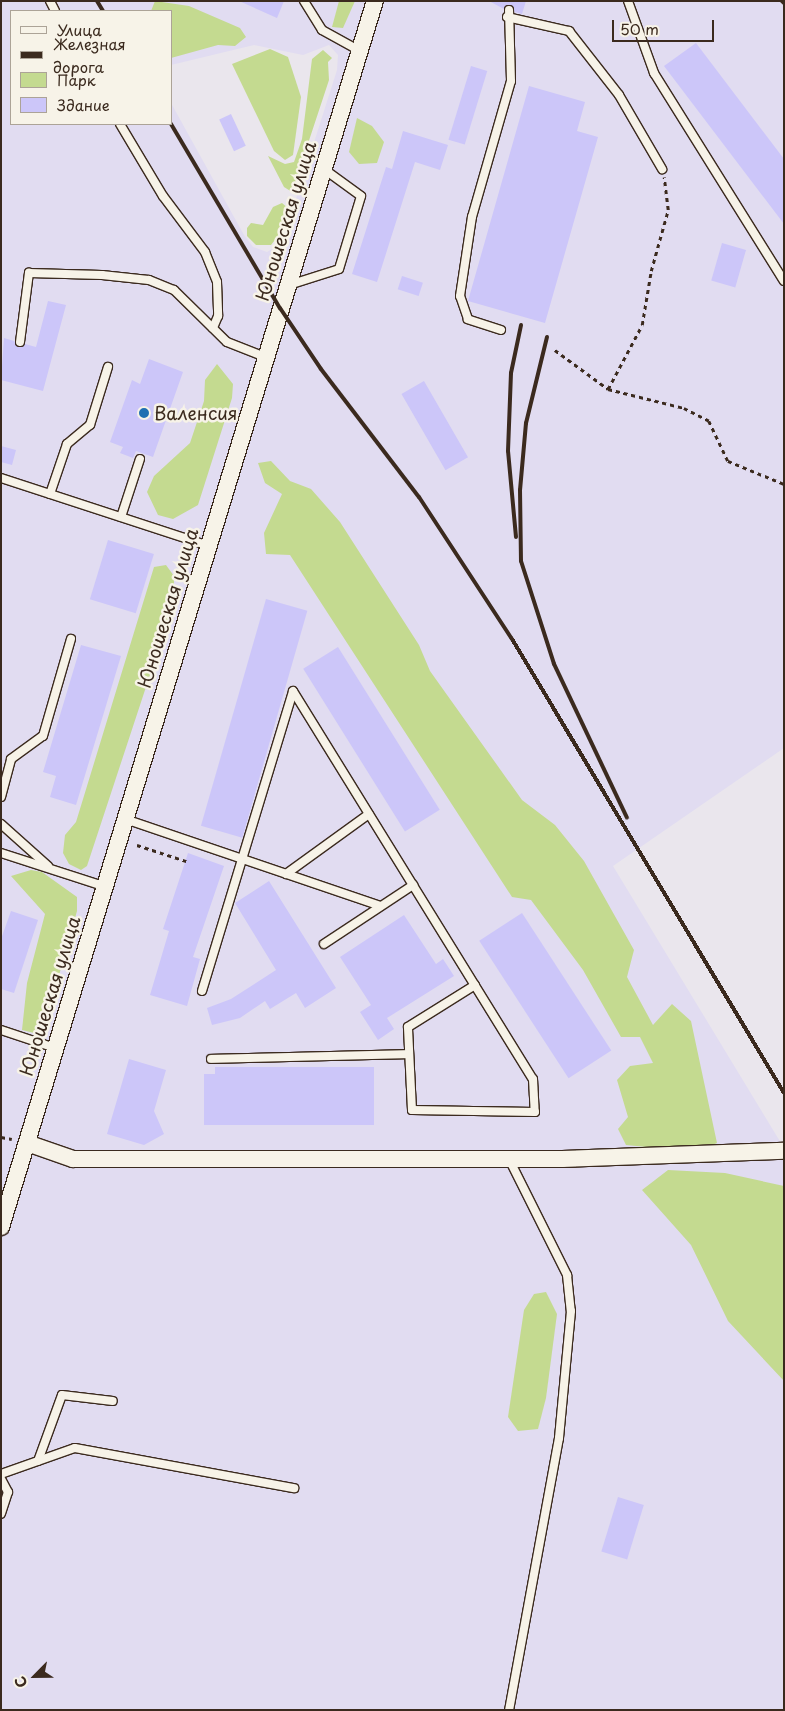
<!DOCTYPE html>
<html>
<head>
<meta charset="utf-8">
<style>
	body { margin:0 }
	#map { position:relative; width:785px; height:1711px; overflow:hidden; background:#eae6ed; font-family:"Playpen Sans",sans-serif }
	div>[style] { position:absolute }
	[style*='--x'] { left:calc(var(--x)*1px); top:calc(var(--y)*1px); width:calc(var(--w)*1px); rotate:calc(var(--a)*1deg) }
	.built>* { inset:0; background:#e1dcf1 }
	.green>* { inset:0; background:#c4da90 }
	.building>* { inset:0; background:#ccc6f9; transform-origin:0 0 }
	.path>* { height:2.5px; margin-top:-1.25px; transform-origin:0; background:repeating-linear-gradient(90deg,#3b2a1e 0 4px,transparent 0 8px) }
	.roads { filter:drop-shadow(1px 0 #3b2a1e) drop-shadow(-1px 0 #3b2a1e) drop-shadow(0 1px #3b2a1e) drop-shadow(0 -1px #3b2a1e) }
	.lane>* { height:8px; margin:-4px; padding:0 4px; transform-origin:4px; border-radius:4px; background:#f7f3e8 }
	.street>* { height:16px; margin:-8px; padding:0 8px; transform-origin:8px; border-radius:8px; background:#f7f3e8 }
	.rail>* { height:4px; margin:-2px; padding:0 2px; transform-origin:2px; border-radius:2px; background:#3b2a1e }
	.dots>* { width:14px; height:14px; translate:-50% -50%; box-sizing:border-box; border:2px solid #f7f3e8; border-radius:50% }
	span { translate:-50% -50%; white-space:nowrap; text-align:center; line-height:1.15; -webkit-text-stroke:5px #f7f3e8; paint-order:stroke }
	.street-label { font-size:18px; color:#3b2a1e }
	.poi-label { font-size:18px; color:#3b2a1e }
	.left { translate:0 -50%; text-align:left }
	.frame { position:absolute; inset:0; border:2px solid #3b2a1e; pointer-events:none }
	.legend { position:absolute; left:10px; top:10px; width:162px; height:115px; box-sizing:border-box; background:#f7f3e8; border:1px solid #aca397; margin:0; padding:6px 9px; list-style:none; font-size:15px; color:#3b2a1e }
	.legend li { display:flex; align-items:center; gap:10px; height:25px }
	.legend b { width:25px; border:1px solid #aca397 }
	.north { position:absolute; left:10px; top:1651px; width:50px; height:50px; -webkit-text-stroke:4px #f7f3e8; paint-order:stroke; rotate:247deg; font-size:14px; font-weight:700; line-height:20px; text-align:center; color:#3b2a1e }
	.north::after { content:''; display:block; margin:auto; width:18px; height:22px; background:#3b2a1e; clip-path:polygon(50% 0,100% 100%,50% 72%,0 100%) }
	.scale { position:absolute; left:612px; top:20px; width:102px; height:22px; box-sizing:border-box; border:2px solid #3b2a1e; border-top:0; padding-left:6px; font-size:15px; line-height:18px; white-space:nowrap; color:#3b2a1e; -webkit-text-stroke:4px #f7f3e8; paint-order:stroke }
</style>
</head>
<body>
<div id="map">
	<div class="built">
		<i style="clip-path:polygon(evenodd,1px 1px,784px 1px,784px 748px,613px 866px,784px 1148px,784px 1710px,1px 1710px,1px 1px,11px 11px,171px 11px,171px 65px,254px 45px,303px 55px,329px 45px,338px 55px,337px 70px,282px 243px,267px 252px,253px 247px,244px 235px,171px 103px,171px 124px,11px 124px,11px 11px)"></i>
	</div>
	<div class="green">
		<i style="clip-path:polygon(155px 1px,189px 6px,240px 28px,246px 37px,235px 46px,218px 45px,171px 58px,171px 11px,151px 11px)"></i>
		<i style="clip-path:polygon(339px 1px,355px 1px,343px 28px,332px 27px)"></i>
		<i style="clip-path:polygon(270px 49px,288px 57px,301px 97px,293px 155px,285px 160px,274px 151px,232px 64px)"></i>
		<i style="clip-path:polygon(323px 50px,332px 58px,328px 62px,329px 80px,292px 192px,284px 187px,268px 156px,285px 164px,294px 162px,302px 139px,312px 59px)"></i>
		<i style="clip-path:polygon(357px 118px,372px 126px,384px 142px,377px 163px,359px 164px,349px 152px)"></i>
		<i style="clip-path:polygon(282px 203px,289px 209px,278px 236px,271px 245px,256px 245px,247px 236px,247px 228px,251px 223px,263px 225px,273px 207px)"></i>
		<i style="clip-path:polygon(217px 364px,233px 384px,232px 398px,198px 505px,173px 519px,158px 515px,147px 492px,154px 476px,190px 443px,204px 401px,205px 380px)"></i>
		<i style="clip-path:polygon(271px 461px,290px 481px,311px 489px,340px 522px,419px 645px,430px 671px,522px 800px,555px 825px,584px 861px,634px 950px,627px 977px,653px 1025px,672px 1004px,691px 1021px,717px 1143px,697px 1152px,626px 1145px,618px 1129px,628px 1117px,617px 1080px,630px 1066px,653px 1063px,640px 1037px,621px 1037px,583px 970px,531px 900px,512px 897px,290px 555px,266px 554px,264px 533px,282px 494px,265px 483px,258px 463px)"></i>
		<i style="clip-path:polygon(166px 565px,174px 576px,174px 602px,87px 866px,81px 870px,69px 864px,63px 853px,65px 835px,76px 822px,154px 567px)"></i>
		<i style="clip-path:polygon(31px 870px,42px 872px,77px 897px,77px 911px,44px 1029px,34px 1033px,22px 1030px,27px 983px,45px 914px,11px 876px)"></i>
		<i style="clip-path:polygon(668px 1170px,725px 1173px,784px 1186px,784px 1381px,728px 1321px,691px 1245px,642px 1190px)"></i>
		<i style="clip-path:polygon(546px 1292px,557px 1314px,546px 1398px,538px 1429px,518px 1431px,508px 1417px,524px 1310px,534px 1294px)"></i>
	</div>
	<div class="building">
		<i style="clip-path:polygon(239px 1px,284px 1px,277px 18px)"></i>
		<i style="clip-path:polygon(489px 1px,526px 1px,522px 14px,515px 12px,511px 5px,504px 9px)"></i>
		<i style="clip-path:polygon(696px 43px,784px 159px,784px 224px,664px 66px)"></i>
		<i style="left:471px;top:66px;width:17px;height:77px;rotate:17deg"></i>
		<i style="clip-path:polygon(529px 86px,585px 102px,577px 131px,598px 137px,545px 323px,468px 301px)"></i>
		<i style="left:231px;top:114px;width:35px;height:13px;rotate:65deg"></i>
		<i style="clip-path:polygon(403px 131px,448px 145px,440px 170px,415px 162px,377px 282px,352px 274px,386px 167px,392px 169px)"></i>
		<i style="left:722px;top:243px;width:25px;height:39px;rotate:16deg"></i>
		<i style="left:402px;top:276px;width:22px;height:14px;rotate:18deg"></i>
		<i style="clip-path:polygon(48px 301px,66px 305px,43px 391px,1px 380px,4px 338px,14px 341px,19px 347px,25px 344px,36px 347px)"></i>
		<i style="clip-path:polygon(149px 359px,183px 372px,153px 457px,136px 451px,133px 458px,120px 453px,123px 447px,110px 442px,132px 380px,140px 384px)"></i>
		<i style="left:424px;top:381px;width:88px;height:26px;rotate:60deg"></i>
		<i style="clip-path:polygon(1px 446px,16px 450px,12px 465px,1px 462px)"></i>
		<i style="left:108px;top:540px;width:48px;height:62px;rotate:17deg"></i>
		<i style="left:266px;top:599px;width:43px;height:236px;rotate:16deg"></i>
		<i style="clip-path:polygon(81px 645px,121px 656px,76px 805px,50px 797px,56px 776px,43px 772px)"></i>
		<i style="left:338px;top:647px;width:192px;height:41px;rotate:58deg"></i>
		<i style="clip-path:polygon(188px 853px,224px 866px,193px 957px,200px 959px,187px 1006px,150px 995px,169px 931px,163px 929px)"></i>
		<i style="clip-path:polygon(269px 881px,336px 988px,305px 1008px,296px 993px,270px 1009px,265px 1001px,240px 1018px,212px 1025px,207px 1008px,231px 999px,276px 970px,235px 903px)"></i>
		<i style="clip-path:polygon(11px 911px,38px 920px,14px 993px,1px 989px,1px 939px)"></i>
		<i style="left:522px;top:913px;width:164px;height:51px;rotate:57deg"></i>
		<i style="clip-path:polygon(404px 915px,436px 964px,443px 959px,454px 976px,387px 1018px,394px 1029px,378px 1040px,360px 1012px,371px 1005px,340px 957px)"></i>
		<i style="clip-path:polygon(129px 1059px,166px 1070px,154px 1111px,164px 1134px,144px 1145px,107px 1134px)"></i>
		<i style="clip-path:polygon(215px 1067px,374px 1067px,374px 1125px,204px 1125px,204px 1074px,215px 1074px)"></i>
		<i style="left:618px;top:1497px;width:27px;height:57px;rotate:17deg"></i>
	</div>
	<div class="path">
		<i style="--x:555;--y:350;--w:66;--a:36.3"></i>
		<i style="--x:608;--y:389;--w:72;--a:-62"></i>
		<i style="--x:642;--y:325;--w:55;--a:-80.5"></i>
		<i style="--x:651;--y:271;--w:63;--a:-74.4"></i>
		<i style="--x:668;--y:210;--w:33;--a:-97"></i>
		<i style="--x:608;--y:389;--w:78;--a:14"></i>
		<i style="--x:684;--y:408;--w:28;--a:27"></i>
		<i style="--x:709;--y:421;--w:44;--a:64.6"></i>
		<i style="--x:728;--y:461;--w:61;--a:22.3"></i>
		<i style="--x:137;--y:845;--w:52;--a:18.1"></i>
		<i style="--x:1;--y:1137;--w:11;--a:10"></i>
	</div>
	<div class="roads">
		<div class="lane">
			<i style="--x:50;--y:1;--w:11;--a:63"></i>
			<i style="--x:304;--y:1;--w:34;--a:58"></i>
			<i style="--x:322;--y:30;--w:43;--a:28.9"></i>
			<i style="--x:628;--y:1;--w:77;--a:70.1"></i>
			<i style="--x:654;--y:73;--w:245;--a:58"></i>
			<i style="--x:507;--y:17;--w:64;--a:12.7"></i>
			<i style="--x:569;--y:31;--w:81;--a:52"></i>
			<i style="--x:619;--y:95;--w:86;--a:59.8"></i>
			<i style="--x:120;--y:124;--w:84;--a:59.2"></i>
			<i style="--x:163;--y:196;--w:70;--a:53.1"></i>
			<i style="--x:205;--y:252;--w:32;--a:68"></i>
			<i style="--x:217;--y:282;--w:34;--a:88"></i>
			<i style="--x:218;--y:316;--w:13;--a:113"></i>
			<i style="--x:289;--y:285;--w:52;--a:-17.7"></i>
			<i style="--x:339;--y:269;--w:76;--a:-73.2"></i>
			<i style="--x:361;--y:196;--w:46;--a:-143.9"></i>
			<i style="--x:501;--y:330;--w:35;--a:-162"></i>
			<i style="--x:468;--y:319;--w:24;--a:-109"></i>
			<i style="--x:460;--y:296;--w:80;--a:-81.4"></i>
			<i style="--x:472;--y:217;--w:141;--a:-74"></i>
			<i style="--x:511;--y:81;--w:71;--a:-91.6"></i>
			<i style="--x:20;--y:342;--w:70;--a:-82.6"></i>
			<i style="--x:29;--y:273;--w:73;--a:1.6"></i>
			<i style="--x:102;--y:275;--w:47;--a:6.1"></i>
			<i style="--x:149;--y:280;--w:27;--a:22"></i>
			<i style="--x:174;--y:290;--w:74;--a:44.5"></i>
			<i style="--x:227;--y:342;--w:41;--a:21.5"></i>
			<i style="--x:1;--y:478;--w:219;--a:18.1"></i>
			<i style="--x:50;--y:494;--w:53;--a:-71.2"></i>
			<i style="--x:67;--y:444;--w:30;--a:-40"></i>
			<i style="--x:90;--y:425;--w:61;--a:-72.8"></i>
			<i style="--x:121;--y:517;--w:61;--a:-71.9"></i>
			<i style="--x:1;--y:797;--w:39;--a:-75"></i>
			<i style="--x:11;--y:759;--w:39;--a:-36"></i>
			<i style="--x:43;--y:736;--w:101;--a:-73.9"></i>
			<i style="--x:125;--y:819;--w:270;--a:18.8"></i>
			<i style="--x:1;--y:824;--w:63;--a:41.8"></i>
			<i style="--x:1;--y:853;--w:107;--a:17.9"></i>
			<i style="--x:286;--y:874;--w:102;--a:-35.9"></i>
			<i style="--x:324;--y:944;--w:107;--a:-33.5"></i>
			<i style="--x:202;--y:991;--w:313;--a:-73.1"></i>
			<i style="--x:293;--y:691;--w:456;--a:58.3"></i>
			<i style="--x:533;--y:1079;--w:33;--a:87"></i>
			<i style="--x:535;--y:1112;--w:123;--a:-179.1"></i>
			<i style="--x:412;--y:1110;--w:83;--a:-92.8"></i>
			<i style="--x:408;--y:1027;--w:79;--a:-32.1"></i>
			<i style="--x:1;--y:1030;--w:57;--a:18.4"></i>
			<i style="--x:211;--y:1059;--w:198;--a:-1.4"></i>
			<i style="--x:509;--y:1159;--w:130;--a:63.4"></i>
			<i style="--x:567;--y:1275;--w:36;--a:84"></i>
			<i style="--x:571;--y:1311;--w:128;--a:95.4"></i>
			<i style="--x:559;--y:1438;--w:277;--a:100.4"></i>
			<i style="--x:38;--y:1461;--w:70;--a:-70"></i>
			<i style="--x:62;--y:1395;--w:51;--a:6.7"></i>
			<i style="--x:1;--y:1474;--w:78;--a:-19.4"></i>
			<i style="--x:75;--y:1448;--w:223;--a:10.4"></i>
			<i style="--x:1;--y:1479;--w:15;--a:62"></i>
			<i style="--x:8;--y:1492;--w:23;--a:108"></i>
		</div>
		<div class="street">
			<i style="--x:27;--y:1143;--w:49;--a:19.2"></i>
			<i style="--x:73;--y:1159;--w:489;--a:0"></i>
			<i style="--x:562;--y:1159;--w:222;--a:-2.1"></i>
			<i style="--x:1;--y:1227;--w:1282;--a:-73.04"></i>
		</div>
	</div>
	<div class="rail">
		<i style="--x:97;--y:1;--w:12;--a:59"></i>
		<i style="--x:782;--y:1;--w:3;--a:45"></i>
		<i style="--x:171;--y:124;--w:214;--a:59.4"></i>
		<i style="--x:280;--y:308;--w:73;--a:56.1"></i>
		<i style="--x:321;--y:369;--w:161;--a:52.6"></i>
		<i style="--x:419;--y:497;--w:170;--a:56.8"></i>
		<i style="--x:512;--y:639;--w:529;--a:59.07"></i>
		<i style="--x:547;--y:337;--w:89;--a:103.7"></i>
		<i style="--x:526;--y:423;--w:67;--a:95.1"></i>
		<i style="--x:520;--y:490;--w:71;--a:89.2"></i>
		<i style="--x:521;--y:561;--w:108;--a:72.2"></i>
		<i style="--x:554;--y:664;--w:170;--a:64.6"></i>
		<i style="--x:516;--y:537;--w:86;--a:-95.3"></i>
		<i style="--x:508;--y:451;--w:78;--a:-87.8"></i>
		<i style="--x:511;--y:373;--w:49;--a:-78.2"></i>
	</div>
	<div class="dots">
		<i style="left:144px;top:413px;background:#1f6fb2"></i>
	</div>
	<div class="street-label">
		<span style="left:286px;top:221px;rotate:-73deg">Юношеская улица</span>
		<span style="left:168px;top:608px;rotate:-73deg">Юношеская улица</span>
		<span style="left:50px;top:996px;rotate:-73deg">Юношеская улица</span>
	</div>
	<div class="poi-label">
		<span class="left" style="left:154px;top:413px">Валенсия</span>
	</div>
	<div class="frame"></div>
	<ul class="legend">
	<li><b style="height:6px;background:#f7f3e8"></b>Улица</li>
	<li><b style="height:6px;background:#3b2a1e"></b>Железная дорога</li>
	<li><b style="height:14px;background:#c4da90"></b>Парк</li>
	<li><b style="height:14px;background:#ccc6f9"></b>Здание</li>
	</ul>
	<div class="north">С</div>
	<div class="scale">50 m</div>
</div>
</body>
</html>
